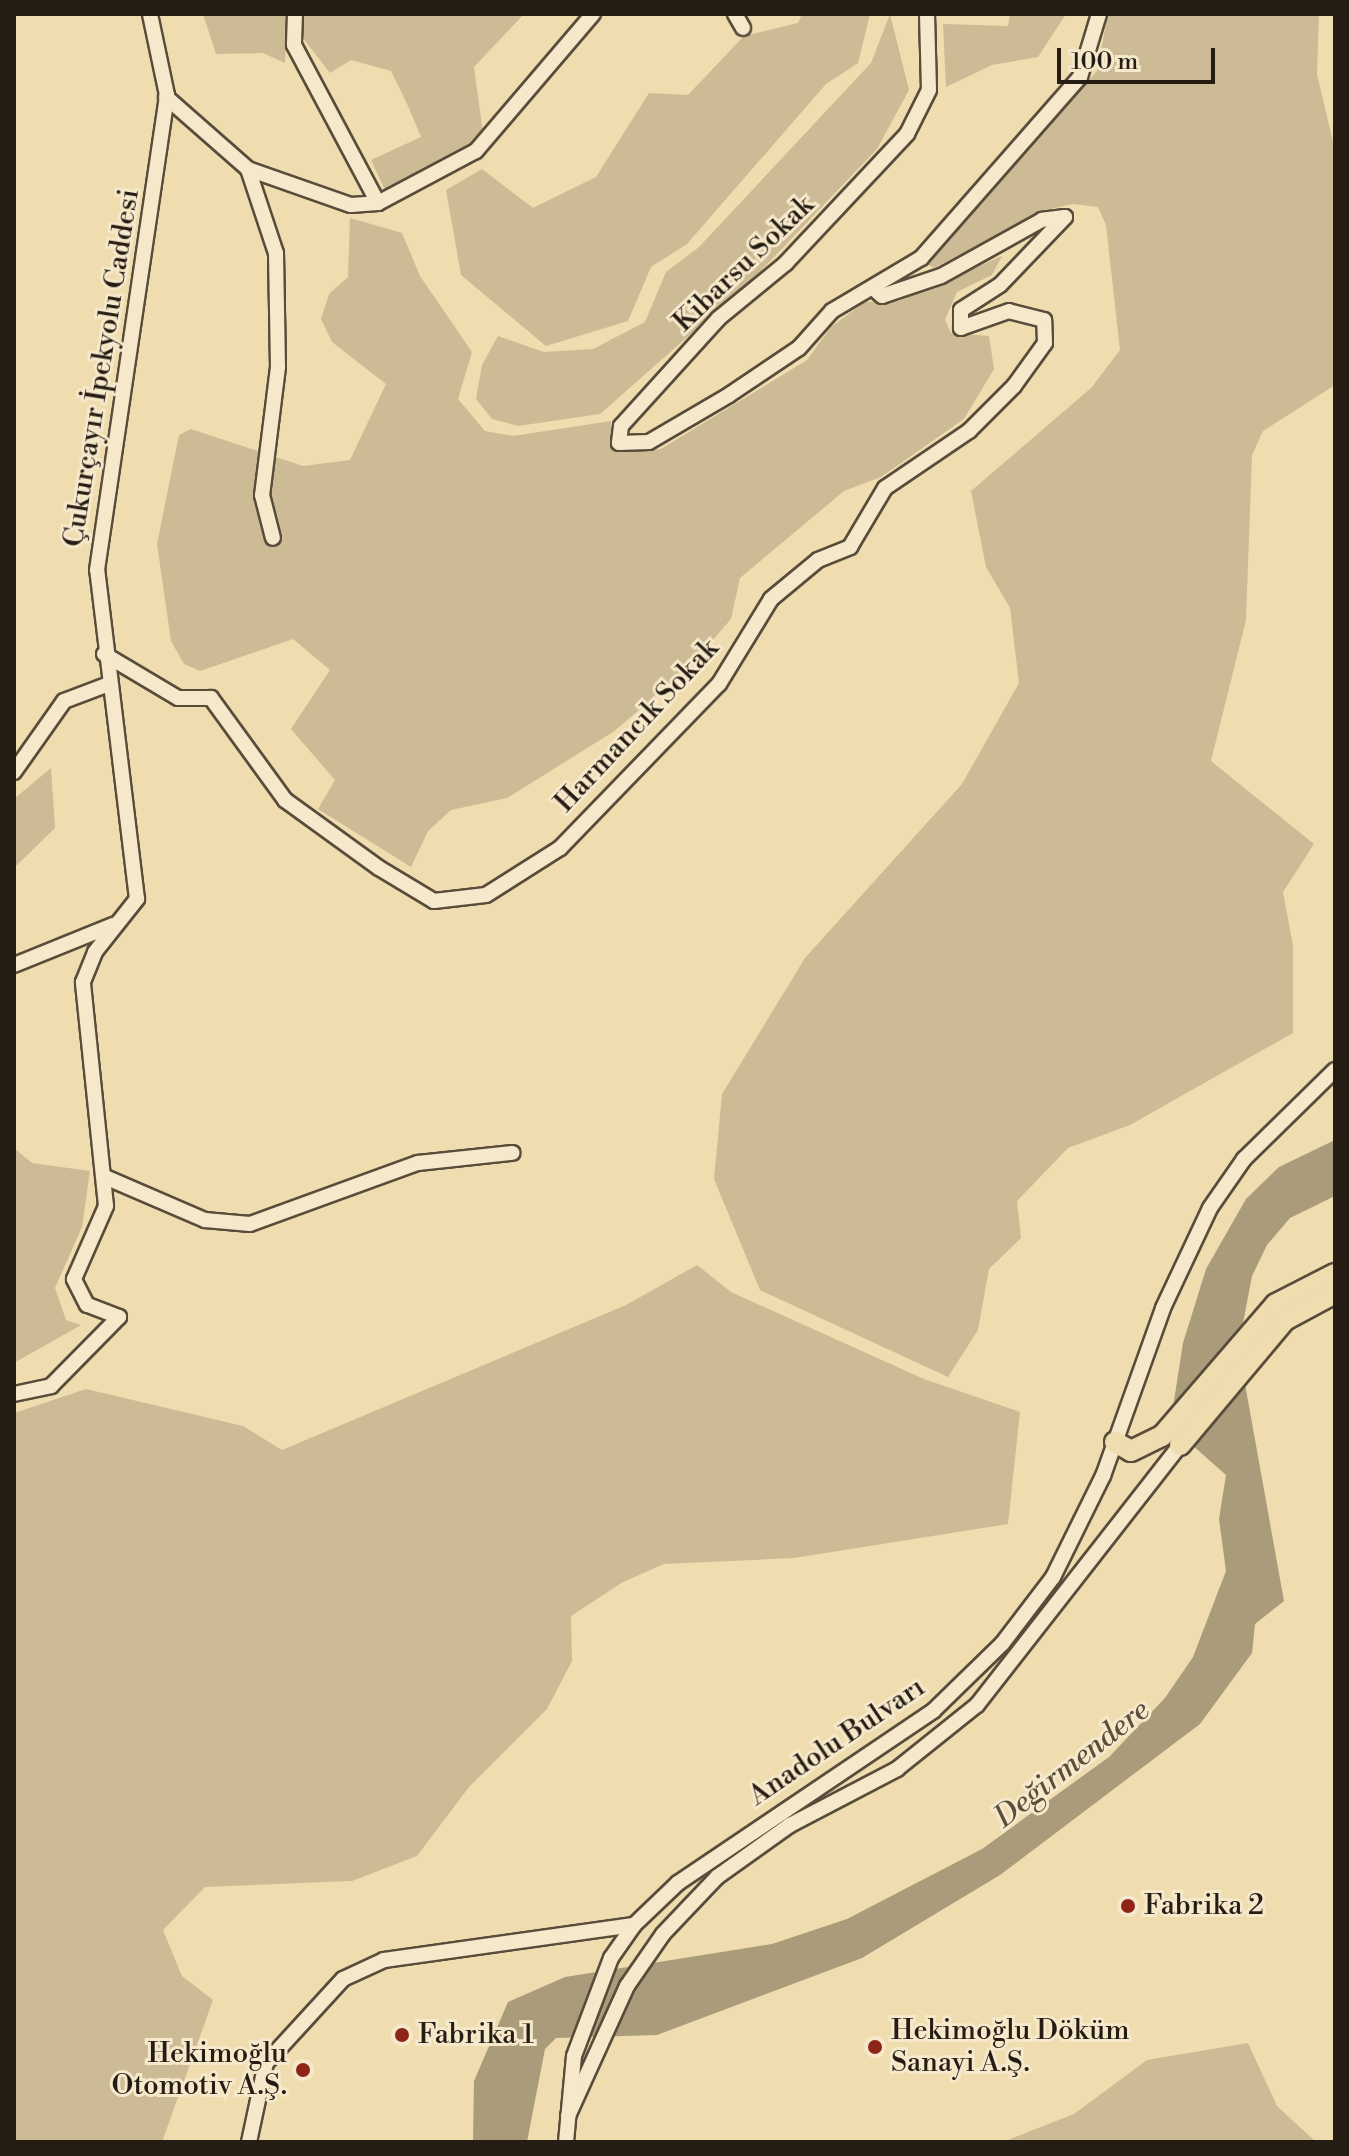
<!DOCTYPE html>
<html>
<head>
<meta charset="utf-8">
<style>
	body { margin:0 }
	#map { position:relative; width:1349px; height:2156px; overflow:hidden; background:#efdcaf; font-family:"Libre Bodoni",serif }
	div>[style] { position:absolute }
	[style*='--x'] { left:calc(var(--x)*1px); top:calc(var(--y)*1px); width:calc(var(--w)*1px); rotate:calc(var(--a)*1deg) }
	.green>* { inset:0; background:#cdbb95 }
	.water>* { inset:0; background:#aa9b7a }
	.roads { filter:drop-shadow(2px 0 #584c3b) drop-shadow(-2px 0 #584c3b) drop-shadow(0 2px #584c3b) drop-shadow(0 -2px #584c3b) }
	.minor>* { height:14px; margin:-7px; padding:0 7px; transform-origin:7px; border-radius:7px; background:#f5e8cb }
	.highway>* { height:20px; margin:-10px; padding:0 10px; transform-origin:10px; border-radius:10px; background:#efdcaf }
	.dots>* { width:22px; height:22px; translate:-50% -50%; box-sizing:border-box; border:4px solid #f5e8cb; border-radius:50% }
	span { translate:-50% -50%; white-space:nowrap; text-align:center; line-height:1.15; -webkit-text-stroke:6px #f5e8cb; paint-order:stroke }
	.street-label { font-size:28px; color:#251c14 }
	.poi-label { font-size:28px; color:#251c14 }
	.left { translate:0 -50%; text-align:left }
	.right { translate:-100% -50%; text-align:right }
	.water-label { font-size:30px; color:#5a4f3d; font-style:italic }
	.frame { position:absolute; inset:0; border:16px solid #251c14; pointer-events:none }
	.scale { position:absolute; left:1057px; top:48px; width:158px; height:36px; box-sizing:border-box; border:4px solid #251c14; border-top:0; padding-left:10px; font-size:24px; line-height:28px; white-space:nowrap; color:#251c14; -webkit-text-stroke:6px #f5e8cb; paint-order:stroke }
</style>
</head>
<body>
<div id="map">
	<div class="green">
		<i style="clip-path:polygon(203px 14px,287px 14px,285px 63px,263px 53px,216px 54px)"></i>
		<i style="clip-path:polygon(302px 14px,524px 14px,474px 67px,483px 133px,454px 157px,385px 190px,371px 160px,421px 137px,408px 106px,391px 71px,351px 60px,330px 73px,302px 37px)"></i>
		<i style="clip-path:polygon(802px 14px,870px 14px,858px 63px,826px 84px,687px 244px,651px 267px,628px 321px,546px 346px,461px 275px,446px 190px,482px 169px,533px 208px,596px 177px,649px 93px,688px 95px,744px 36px,798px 23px)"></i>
		<i style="clip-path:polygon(890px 14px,909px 90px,877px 149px,753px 279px,600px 414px,518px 426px,492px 419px,476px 399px,482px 365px,498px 336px,544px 352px,593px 349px,645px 322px,666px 272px,699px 247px,871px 63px)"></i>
		<i style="clip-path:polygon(1010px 14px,1066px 14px,1038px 57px,992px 65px,946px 87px,943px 24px,1008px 26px)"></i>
		<i style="clip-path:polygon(1108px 14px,1319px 14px,1317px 74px,1335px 150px,1335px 385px,1263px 431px,1252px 455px,1246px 620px,1211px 761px,1314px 844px,1283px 892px,1293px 946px,1293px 1033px,1130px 1125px,1068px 1148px,1017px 1201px,1021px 1238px,989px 1269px,978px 1330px,948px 1377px,760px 1290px,714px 1179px,722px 1094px,805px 958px,962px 784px,1019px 683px,1010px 608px,986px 567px,971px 491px,1091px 388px,1120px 350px,1106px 225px,1098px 207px,1073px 204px,1045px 210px,934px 268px,923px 262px,1097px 71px)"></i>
		<i style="clip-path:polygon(350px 218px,402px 233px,420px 276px,472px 352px,458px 399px,485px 431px,513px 436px,611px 421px,611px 444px,624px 452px,661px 449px,807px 360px,831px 327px,865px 302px,899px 301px,1002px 256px,992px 275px,957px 292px,945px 320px,951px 333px,989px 336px,994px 369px,964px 419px,881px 477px,844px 491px,740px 578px,731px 619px,688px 669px,613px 732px,507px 798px,451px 810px,428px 831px,411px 867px,318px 809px,335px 780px,291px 729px,330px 670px,293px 639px,200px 671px,184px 664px,171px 641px,157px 544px,179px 435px,191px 429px,303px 466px,350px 460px,386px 384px,332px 342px,321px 319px,329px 294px,348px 277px)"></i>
		<i style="clip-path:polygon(51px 768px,55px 828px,14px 868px,14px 799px)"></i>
		<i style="clip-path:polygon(14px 1148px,32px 1163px,90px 1171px,82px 1227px,55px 1288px,66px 1320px,81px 1325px,14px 1363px)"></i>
		<i style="clip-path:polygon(697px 1265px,731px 1292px,924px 1379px,1020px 1412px,1008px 1524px,794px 1558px,664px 1564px,623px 1582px,571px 1616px,572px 1661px,547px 1709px,469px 1787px,417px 1856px,352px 1881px,205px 1887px,163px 1930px,182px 1976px,213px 2000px,162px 2142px,14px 2142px,14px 1413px,86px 1389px,243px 1426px,282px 1450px,626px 1305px)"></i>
		<i style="clip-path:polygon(1248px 2043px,1277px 2106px,1316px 2142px,1003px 2142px,1074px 2114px,1147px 2060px)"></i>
	</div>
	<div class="water">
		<i style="clip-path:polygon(1335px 1140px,1335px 1196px,1290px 1218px,1267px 1245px,1252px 1276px,1243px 1323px,1245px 1384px,1284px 1601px,1255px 1624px,1252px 1653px,1200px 1724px,1000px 1875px,862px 1958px,657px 2035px,556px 2038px,545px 2049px,527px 2142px,473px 2142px,474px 2081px,508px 2002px,565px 1977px,772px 1944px,847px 1919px,982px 1849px,1109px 1757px,1165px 1698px,1193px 1657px,1226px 1571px,1219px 1519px,1226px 1475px,1191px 1444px,1173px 1407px,1183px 1343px,1206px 1269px,1246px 1199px,1279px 1167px)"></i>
	</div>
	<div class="roads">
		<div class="minor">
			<i style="--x:295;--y:14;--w:31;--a:92"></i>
			<i style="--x:294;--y:45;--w:179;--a:62"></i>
			<i style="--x:735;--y:14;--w:16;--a:60"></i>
			<i style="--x:927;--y:14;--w:76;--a:88.5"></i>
			<i style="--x:929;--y:90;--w:49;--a:116.6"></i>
			<i style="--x:907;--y:134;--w:177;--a:133.2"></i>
			<i style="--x:786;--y:263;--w:87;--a:140.6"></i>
			<i style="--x:719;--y:318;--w:146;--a:132.2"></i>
			<i style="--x:621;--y:426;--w:17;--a:97"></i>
			<i style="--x:619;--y:443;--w:30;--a:-2"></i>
			<i style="--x:649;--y:442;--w:93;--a:-30.4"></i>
			<i style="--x:729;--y:395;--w:84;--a:-33.9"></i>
			<i style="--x:799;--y:348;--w:50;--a:-48.3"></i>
			<i style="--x:832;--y:311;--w:104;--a:-30.8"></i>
			<i style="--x:921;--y:258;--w:241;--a:-48.7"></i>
			<i style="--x:1080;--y:77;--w:66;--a:-73.2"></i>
			<i style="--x:166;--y:97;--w:109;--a:41.3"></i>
			<i style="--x:248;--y:169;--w:109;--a:19.3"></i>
			<i style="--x:351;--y:205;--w:27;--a:-4"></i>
			<i style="--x:378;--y:203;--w:111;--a:-28"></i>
			<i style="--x:476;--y:151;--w:180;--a:-49.5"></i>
			<i style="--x:248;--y:169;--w:89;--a:71.6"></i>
			<i style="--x:276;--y:253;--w:114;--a:89"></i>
			<i style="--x:278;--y:367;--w:129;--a:97.1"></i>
			<i style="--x:262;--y:495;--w:44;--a:75.7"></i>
			<i style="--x:104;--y:654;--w:86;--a:30.7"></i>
			<i style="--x:178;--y:698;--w:33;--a:0"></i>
			<i style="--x:211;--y:698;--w:126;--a:54"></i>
			<i style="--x:285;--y:800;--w:116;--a:35.9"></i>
			<i style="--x:379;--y:868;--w:64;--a:31"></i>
			<i style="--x:434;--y:901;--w:52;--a:-6.6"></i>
			<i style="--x:486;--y:895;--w:88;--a:-32.4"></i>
			<i style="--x:560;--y:848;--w:228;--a:-45.9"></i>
			<i style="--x:719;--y:684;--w:100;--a:-58.5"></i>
			<i style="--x:771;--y:599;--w:61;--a:-39.7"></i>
			<i style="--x:818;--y:560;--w:35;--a:-22"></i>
			<i style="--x:850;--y:547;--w:69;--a:-59.3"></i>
			<i style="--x:885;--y:488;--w:102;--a:-34.2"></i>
			<i style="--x:969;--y:431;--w:64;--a:-45"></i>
			<i style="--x:1014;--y:386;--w:53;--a:-54.2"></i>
			<i style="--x:1045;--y:343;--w:23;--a:-92"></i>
			<i style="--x:1044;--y:320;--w:36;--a:-166"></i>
			<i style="--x:1009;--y:311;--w:51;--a:160.5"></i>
			<i style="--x:961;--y:328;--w:18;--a:-90"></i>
			<i style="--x:961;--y:310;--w:46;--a:-32.7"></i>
			<i style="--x:1000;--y:285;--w:94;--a:-46.3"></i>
			<i style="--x:1065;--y:217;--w:23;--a:173"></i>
			<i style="--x:1042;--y:220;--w:115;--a:151"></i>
			<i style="--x:941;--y:276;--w:62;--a:161.3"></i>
			<i style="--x:882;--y:296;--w:13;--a:-138"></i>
			<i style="--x:14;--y:772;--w:87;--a:-54.8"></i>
			<i style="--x:64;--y:701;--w:48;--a:-20.7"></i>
			<i style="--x:14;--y:965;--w:107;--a:-22"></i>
			<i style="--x:105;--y:1177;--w:109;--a:23.3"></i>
			<i style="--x:205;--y:1220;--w:45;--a:5.1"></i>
			<i style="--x:250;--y:1224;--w:179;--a:-20"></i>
			<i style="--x:418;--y:1163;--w:95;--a:-6.1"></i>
			<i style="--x:14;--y:1394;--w:38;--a:-12"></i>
			<i style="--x:51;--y:1386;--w:97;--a:-45.4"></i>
			<i style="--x:119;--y:1317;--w:34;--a:-159"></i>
			<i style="--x:87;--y:1305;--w:29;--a:-117"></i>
			<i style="--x:74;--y:1279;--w:80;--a:-66.3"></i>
			<i style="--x:106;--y:1206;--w:225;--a:-95.9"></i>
			<i style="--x:83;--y:982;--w:32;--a:-68"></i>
			<i style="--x:95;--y:952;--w:68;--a:-51.6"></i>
			<i style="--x:137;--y:899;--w:331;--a:-96.9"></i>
			<i style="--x:97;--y:570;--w:480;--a:-81.6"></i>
			<i style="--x:167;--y:95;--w:83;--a:-101.9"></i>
			<i style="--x:568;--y:2116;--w:143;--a:-65.6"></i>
			<i style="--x:627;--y:1986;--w:63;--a:-55.3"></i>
			<i style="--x:663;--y:1934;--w:79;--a:-46.5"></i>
			<i style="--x:717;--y:1877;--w:90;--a:-35.5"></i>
			<i style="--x:790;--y:1825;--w:121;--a:-27.6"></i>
			<i style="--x:897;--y:1769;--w:102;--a:-38.7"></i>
			<i style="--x:977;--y:1705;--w:330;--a:-52"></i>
			<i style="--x:249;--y:2142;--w:81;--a:-77.9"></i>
			<i style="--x:266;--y:2063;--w:114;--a:-47.5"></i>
			<i style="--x:343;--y:1979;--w:45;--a:-24.9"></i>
			<i style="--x:384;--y:1960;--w:252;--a:-8"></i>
			<i style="--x:566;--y:2142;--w:86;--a:-84.7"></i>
			<i style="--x:574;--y:2056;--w:105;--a:-69.3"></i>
			<i style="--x:611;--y:1958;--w:40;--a:-55.1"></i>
			<i style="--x:634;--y:1925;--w:61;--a:-43.7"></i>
			<i style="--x:678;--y:1883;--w:308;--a:-34"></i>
			<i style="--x:933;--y:1711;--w:96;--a:-44.2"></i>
			<i style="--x:1002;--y:1644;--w:84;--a:-52.7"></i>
			<i style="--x:1053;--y:1577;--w:113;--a:-63.7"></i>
			<i style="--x:1103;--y:1476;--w:178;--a:-70.3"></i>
			<i style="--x:1163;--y:1308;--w:110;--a:-64.8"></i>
			<i style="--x:1210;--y:1208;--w:60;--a:-55.2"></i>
			<i style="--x:1244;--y:1159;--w:127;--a:-44.4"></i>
		</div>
		<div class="highway">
			<i style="--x:1115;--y:1442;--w:18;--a:29"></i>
			<i style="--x:1131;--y:1451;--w:34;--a:-26"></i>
			<i style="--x:1162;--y:1436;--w:174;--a:-49.2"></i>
			<i style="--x:1276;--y:1304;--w:66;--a:-27"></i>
			<i style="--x:1180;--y:1445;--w:163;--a:-50"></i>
			<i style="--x:1285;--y:1320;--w:57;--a:-28.4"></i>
		</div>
	</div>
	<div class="dots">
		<i style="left:1128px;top:1906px;background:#8f2418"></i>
		<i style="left:402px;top:2035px;background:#8f2418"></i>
		<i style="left:875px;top:2047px;background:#8f2418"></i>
		<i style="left:303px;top:2070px;background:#8f2418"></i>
	</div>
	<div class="street-label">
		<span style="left:744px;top:264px;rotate:-44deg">Kibarsu Sokak</span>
		<span style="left:102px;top:368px;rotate:-81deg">Çukurçayır İpekyolu Caddesi</span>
		<span style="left:637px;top:726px;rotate:-47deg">Harmancık Sokak</span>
		<span style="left:837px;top:1742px;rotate:-34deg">Anadolu Bulvarı</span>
	</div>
	<div class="poi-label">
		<span class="left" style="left:1144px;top:1906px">Fabrika 2</span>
		<span class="left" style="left:891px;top:2047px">Hekimoğlu Döküm<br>Sanayi A.Ş.</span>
		<span class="left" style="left:418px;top:2035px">Fabrika 1</span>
		<span class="right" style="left:287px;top:2070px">Hekimoğlu<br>Otomotiv A.Ş.</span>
	</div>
	<div class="water-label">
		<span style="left:1072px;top:1764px;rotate:-38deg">Değirmendere</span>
	</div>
	<div class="frame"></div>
	<div class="scale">100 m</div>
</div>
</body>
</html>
